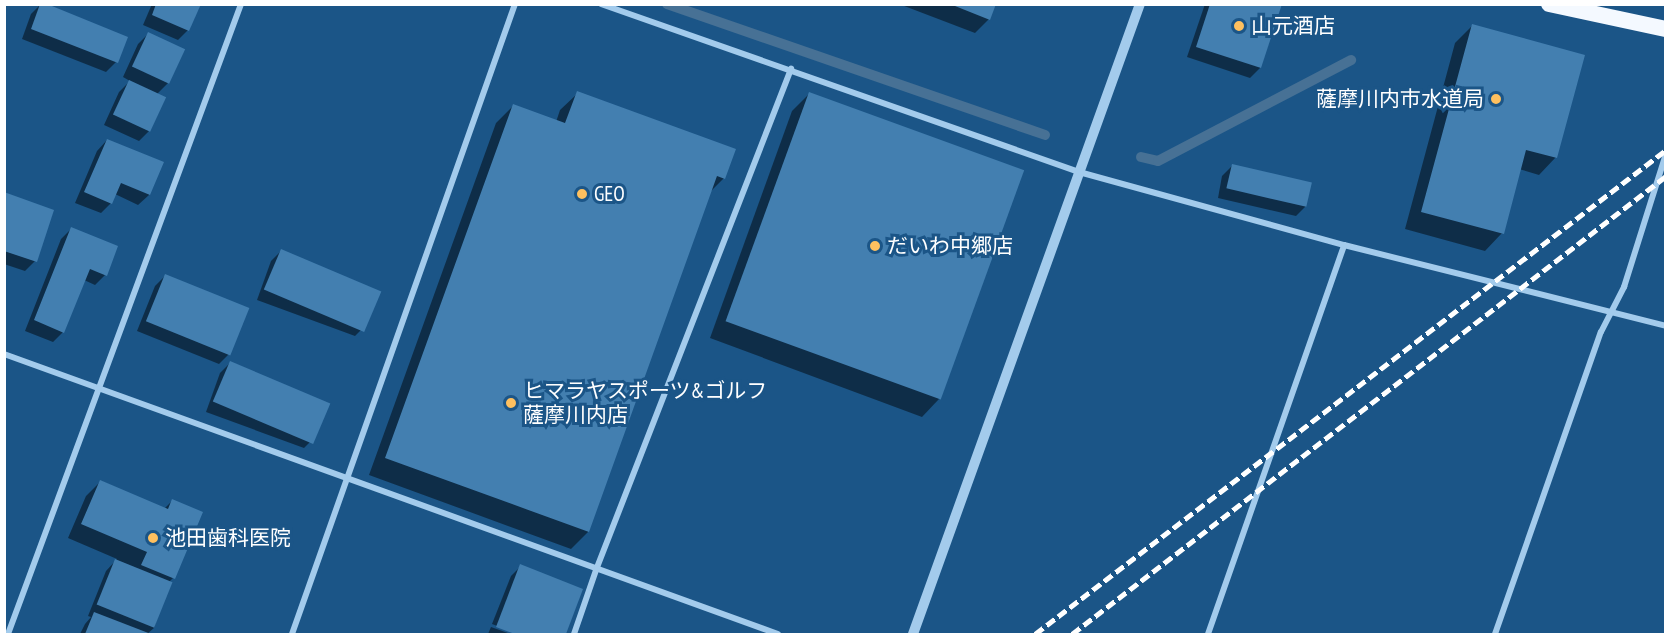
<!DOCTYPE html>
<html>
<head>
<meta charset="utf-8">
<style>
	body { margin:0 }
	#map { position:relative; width:1670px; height:639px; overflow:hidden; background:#1b5587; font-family:"PT Sans Narrow","Noto Sans JP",sans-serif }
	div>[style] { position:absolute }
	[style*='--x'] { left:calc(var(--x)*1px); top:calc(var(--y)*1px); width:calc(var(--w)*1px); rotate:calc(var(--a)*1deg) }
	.shadow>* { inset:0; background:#0007 }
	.stream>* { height:10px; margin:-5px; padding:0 5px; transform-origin:5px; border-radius:5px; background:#477195 }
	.building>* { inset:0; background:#437fb0; transform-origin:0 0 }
	.minor>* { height:6px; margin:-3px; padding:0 3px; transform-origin:3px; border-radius:3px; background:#a3cbec }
	.tertiary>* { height:10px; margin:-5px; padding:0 5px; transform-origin:5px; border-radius:5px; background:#a3cbec }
	.trunk>* { height:16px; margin:-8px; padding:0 8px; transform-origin:8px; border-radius:8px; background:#f4f9ff }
	.rail>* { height:4.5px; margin-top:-2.25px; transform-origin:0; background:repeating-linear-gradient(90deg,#fff 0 10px,transparent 0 14.5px) }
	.dots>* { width:16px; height:16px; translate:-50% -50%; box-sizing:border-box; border:3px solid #1b5587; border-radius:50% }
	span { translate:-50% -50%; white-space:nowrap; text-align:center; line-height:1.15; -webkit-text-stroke:6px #1b5587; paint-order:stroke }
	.poi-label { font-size:21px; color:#fff }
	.left { translate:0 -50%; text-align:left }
	.right { translate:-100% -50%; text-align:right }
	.frame { position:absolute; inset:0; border:6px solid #fff; pointer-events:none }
</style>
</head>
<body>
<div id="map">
	<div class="shadow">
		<i style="clip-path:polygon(41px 4px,126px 38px,116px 62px,106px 72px,22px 39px,31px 14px)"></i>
		<i style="clip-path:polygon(152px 4px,199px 4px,188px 30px,178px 40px,143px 25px)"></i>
		<i style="clip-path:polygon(663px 4px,687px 4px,680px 11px)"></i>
		<i style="clip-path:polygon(899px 4px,994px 4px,989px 19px,975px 33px)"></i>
		<i style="clip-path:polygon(1205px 4px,1280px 4px,1260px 68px,1250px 78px,1187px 57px)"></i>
		<i style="clip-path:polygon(1472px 26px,1556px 157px,1539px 175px,1519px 169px,1502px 233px,1485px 251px,1405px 229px,1455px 43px)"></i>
		<i style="clip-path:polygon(148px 34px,168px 83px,157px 94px,149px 131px,139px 141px,104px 125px,119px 92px,130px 81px,123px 77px,138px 44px)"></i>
		<i style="clip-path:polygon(578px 93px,724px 178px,710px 192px,588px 532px,571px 549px,369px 475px,496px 123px,513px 106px,556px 122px,560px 110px)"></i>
		<i style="clip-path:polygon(809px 94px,939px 399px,922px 417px,710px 338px,792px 111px)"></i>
		<i style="clip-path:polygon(107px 140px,162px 163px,149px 195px,138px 205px,115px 194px,111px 203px,101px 213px,75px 203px,97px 151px)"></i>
		<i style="clip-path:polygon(1232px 166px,1306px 206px,1296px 216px,1218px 198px,1222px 176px)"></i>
		<i style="clip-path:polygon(4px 194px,35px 261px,25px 271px,4px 264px)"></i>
		<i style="clip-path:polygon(71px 229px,105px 275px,95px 285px,84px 280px,63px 332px,53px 342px,25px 331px,61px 239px)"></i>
		<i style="clip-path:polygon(281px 251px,365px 326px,355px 336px,257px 300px,271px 261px)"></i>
		<i style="clip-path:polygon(165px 276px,229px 354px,219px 364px,137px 331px,155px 286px)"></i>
		<i style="clip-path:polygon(230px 363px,314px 438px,304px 448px,206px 412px,220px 373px)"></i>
		<i style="clip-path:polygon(101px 481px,164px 509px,172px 501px,173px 578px,169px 582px,154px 628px,147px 634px,80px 634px,85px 624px,91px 617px,88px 616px,106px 571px,117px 559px,68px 538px,86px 496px)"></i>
		<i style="clip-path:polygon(521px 566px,581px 590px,564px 634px,519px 634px,492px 624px,511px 576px)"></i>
		<i style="clip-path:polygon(491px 627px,511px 634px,488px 634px)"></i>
	</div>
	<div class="stream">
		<i style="--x:667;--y:4;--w:400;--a:19.1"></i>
		<i style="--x:1141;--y:157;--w:17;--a:13"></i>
		<i style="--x:1158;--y:161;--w:218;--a:-27.6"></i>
	</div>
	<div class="building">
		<i style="clip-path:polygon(40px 4px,47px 4px,128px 37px,118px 63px,31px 29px)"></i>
		<i style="clip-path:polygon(156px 4px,201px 4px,189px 31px,152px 15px)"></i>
		<i style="clip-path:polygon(950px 4px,996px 4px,990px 20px)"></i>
		<i style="clip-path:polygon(1210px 4px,1282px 4px,1261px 68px,1196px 47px)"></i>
		<i style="clip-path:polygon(1472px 24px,1585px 55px,1557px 158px,1526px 150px,1504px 234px,1421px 212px)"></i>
		<i style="left:148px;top:32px;width:41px;height:38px;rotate:25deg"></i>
		<i style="left:129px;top:80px;width:41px;height:38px;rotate:25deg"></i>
		<i style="clip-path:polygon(577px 91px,736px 149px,725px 179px,717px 176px,589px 532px,385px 458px,513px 104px,565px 123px)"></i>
		<i style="left:809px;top:92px;width:229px;height:244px;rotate:20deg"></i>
		<i style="clip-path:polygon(107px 139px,164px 162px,150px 195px,121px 183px,112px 204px,84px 192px)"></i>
		<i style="left:1232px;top:164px;width:82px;height:25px;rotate:13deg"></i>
		<i style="clip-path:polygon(4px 192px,54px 210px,37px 262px,4px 251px)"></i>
		<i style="clip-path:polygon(71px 227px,118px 246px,107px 276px,90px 269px,64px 333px,34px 320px)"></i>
		<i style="left:281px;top:249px;width:109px;height:44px;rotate:23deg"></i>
		<i style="left:165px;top:274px;width:91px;height:51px;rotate:22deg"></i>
		<i style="left:230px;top:361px;width:109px;height:44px;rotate:23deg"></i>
		<i style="clip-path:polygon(100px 480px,168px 509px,172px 499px,203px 512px,175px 579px,141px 565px,147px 552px,81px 524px)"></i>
		<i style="left:115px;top:559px;width:62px;height:49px;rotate:22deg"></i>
		<i style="clip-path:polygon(520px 564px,583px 589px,566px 634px,515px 634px,496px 627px)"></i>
		<i style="clip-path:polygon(94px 612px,151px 634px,85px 634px)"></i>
	</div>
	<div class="minor">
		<i style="--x:601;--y:4;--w:507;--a:19.36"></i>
		<i style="--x:1079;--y:172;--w:275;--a:15.4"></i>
		<i style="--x:1344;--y:245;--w:332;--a:14.1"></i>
		<i style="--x:4;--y:354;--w:823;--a:19.89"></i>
		<i style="--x:8;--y:634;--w:672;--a:-69.7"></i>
		<i style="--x:292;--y:634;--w:668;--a:-70.51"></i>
		<i style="--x:574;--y:634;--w:68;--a:-71"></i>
		<i style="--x:596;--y:570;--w:538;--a:-68.73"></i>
		<i style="--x:1208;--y:634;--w:412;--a:-70.7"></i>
		<i style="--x:1495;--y:634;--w:320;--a:-70.7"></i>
		<i style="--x:1601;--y:332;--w:51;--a:-62.9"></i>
		<i style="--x:1624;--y:287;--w:139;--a:-72.5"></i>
	</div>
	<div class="tertiary">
		<i style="--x:913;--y:634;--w:670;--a:-70.19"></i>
	</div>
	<div class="trunk">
		<i style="--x:1549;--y:4;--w:120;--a:12.1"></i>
	</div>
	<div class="rail">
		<i style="--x:1035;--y:634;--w:795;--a:-37.49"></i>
		<i style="--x:1072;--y:634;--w:750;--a:-37.63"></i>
	</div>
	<div class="dots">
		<i style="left:1239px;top:26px;background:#fec05f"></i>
		<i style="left:1496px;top:99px;background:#fec05f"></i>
		<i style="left:582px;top:194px;background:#fec05f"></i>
		<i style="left:875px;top:246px;background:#fec05f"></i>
		<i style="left:511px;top:403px;background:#fec05f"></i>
		<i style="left:153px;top:538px;background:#fec05f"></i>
	</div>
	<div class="poi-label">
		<span class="left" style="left:1251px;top:26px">山元酒店</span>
		<span class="right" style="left:1484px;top:99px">薩摩川内市水道局</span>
		<span class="left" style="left:594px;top:194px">GEO</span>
		<span class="left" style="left:887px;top:246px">だいわ中郷店</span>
		<span class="left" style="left:523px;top:403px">ヒマラヤスポーツ&amp;ゴルフ<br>薩摩川内店</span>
		<span class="left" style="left:165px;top:538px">池田歯科医院</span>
	</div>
	<div class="frame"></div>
</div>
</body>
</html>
